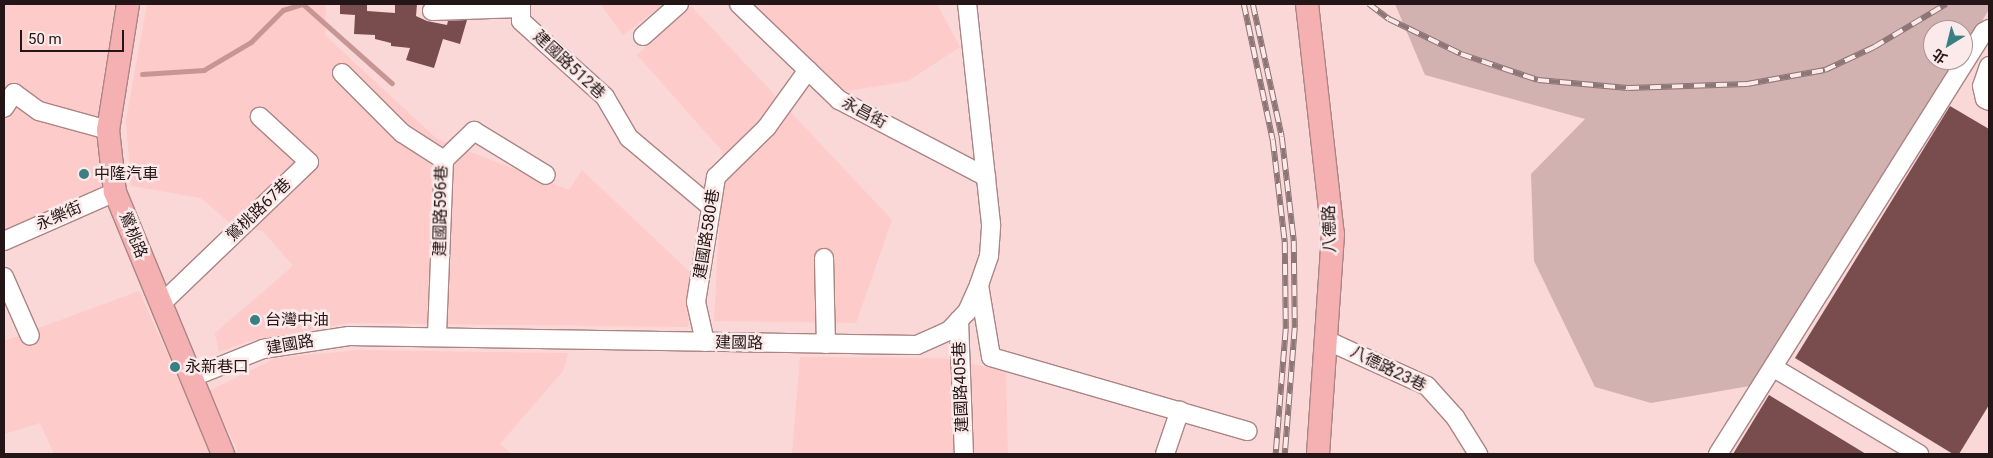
<!DOCTYPE html>
<html>
<head>
<meta charset="utf-8">
<style>
	body { margin:0 }
	#map { position:relative; width:1993px; height:458px; overflow:hidden; background:#fad8d7; font-family:Roboto,"Noto Sans TC",sans-serif }
	div>[style] { position:absolute }
	[style*='--x'] { left:calc(var(--x)*1px); top:calc(var(--y)*1px); width:calc(var(--w)*1px); rotate:calc(var(--a)*1deg) }
	.built>* { inset:0; background:#fdcbc9 }
	.green>* { inset:0; background:#d2b2b1 }
	.stream>* { height:4.5px; margin:-2.25px; padding:0 2.25px; transform-origin:2.25px; border-radius:2.25px; background:#c79594 }
	.building>* { inset:0; background:#794d4d }
	.roads { filter:drop-shadow(1px 0 #ab8584) drop-shadow(-1px 0 #ab8584) drop-shadow(0 1px #ab8584) drop-shadow(0 -1px #ab8584) }
	.minor>* { height:18px; margin:-9px; padding:0 9px; transform-origin:9px; border-radius:9px; background:#fff }
	.major>* { height:22px; margin:-11px; padding:0 11px; transform-origin:11px; border-radius:11px; background:#f5b0b1 }
	.rail>* { height:5.5px; margin-top:-2.75px; transform-origin:0; background:repeating-linear-gradient(90deg,#fbeae9 0 11px,#8d7675 0 22px); box-sizing:border-box; border-block:1px solid #8d7675 }
	.dots>* { width:14px; height:14px; translate:-50% -50%; box-sizing:border-box; border:2px solid #fbeae9; border-radius:50% }
	span { translate:-50% -50%; white-space:nowrap; text-align:center; line-height:1.15; -webkit-text-stroke:5px #fbeae9; paint-order:stroke }
	.street-label { font-size:16px; color:#241616 }
	.poi-label { font-size:16px; color:#241616 }
	.left { translate:0 -50%; text-align:left }
	.frame { position:absolute; inset:0; border:5px solid #241616; pointer-events:none }
	.north { position:absolute; left:1923px; top:20px; width:50px; height:50px; box-sizing:border-box; background:#fbeae9; border:1px solid #a59595; border-radius:50%; rotate:216deg; font-size:14px; font-weight:700; line-height:20px; text-align:center; color:#241616 }
	.north::after { content:''; display:block; margin:auto; width:18px; height:22px; background:#388084; clip-path:polygon(50% 0,100% 100%,50% 72%,0 100%) }
	.scale { position:absolute; left:20px; top:30px; width:104px; height:22px; box-sizing:border-box; border:2px solid #241616; border-top:0; padding-left:6px; font-size:15px; line-height:18px; white-space:nowrap; color:#241616; -webkit-text-stroke:4px #fbeae9; paint-order:stroke }
</style>
</head>
<body>
<div id="map">
	<div class="built">
		<i style="clip-path:polygon(4px 4px,116px 4px,98px 113px,102px 186px,4px 230px)"></i>
		<i style="clip-path:polygon(147px 4px,326px 4px,325px 35px,437px 139px,569px 190px,582px 170px,694px 276px,688px 327px,350px 323px,249px 341px,219px 352px,215px 333px,293px 266px,263px 231px,232px 225px,201px 198px,131px 186px,126px 120px)"></i>
		<i style="clip-path:polygon(600px 4px,664px 4px,623px 35px)"></i>
		<i style="clip-path:polygon(751px 4px,937px 4px,960px 47px,908px 81px,842px 92px)"></i>
		<i style="clip-path:polygon(691px 6px,892px 220px,856px 323px,714px 321px,723px 152px,637px 55px)"></i>
		<i style="clip-path:polygon(139px 291px,212px 454px,54px 454px,40px 423px,4px 434px,4px 341px)"></i>
		<i style="clip-path:polygon(359px 350px,568px 353px,563px 371px,500px 444px,511px 454px,239px 454px,209px 391px,276px 358px)"></i>
		<i style="clip-path:polygon(800px 357px,942px 358px,1006px 371px,1008px 454px,792px 453px)"></i>
	</div>
	<div class="green">
		<i style="clip-path:polygon(1395px 4px,1989px 4px,1989px 9px,1963px 55px,1963px 30px,1933px 30px,1933px 60px,1960px 60px,1750px 386px,1651px 403px,1595px 387px,1534px 261px,1531px 174px,1585px 119px,1425px 75px)"></i>
	</div>
	<div class="stream">
		<i style="--x:142;--y:74;--w:62;--a:-3.7"></i>
		<i style="--x:204;--y:70;--w:55;--a:-30.8"></i>
		<i style="--x:251;--y:42;--w:45;--a:-45"></i>
		<i style="--x:283;--y:10;--w:21;--a:-17"></i>
		<i style="--x:303;--y:4;--w:119;--a:41.6"></i>
	</div>
	<div class="building">
		<i style="clip-path:polygon(340px 4px,367px 4px,367px 11px,395px 13px,395px 4px,417px 4px,416px 16px,427px 21px,447px 25px,448px 21px,467px 20px,460px 44px,443px 39px,434px 68px,406px 60px,410px 48px,391px 46px,391px 43px,375px 39px,375px 35px,354px 34px,355px 15px,340px 14px)"></i>
		<i style="clip-path:polygon(1950px 106px,1989px 129px,1989px 405px,1959px 454px,1953px 454px,1795px 358px)"></i>
		<i style="clip-path:polygon(1769px 395px,1866px 454px,1733px 454px)"></i>
	</div>
	<div class="roads">
		<div class="minor">
			<i style="--x:521;--y:4;--w:17;--a:90"></i>
			<i style="--x:521;--y:21;--w:113;--a:42.1"></i>
			<i style="--x:605;--y:97;--w:48;--a:59.7"></i>
			<i style="--x:629;--y:138;--w:107;--a:40.1"></i>
			<i style="--x:739;--y:4;--w:139;--a:43.8"></i>
			<i style="--x:839;--y:100;--w:166;--a:27.6"></i>
			<i style="--x:432;--y:11;--w:89;--a:-1.9"></i>
			<i style="--x:643;--y:36;--w:48;--a:-41.6"></i>
			<i style="--x:1989;--y:66;--w:21;--a:109"></i>
			<i style="--x:1982;--y:86;--w:13;--a:77"></i>
			<i style="--x:1985;--y:99;--w:4;--a:27"></i>
			<i style="--x:342;--y:73;--w:85;--a:45"></i>
			<i style="--x:402;--y:133;--w:50;--a:32.7"></i>
			<i style="--x:444;--y:160;--w:176;--a:92.3"></i>
			<i style="--x:4;--y:108;--w:18;--a:-56"></i>
			<i style="--x:14;--y:93;--w:31;--a:36"></i>
			<i style="--x:39;--y:111;--w:72;--a:15.4"></i>
			<i style="--x:444;--y:160;--w:42;--a:-44"></i>
			<i style="--x:474;--y:131;--w:84;--a:31.4"></i>
			<i style="--x:4;--y:241;--w:121;--a:-23.8"></i>
			<i style="--x:824;--y:258;--w:86;--a:88.7"></i>
			<i style="--x:4;--y:277;--w:64;--a:66.2"></i>
			<i style="--x:979;--y:285;--w:73;--a:80.5"></i>
			<i style="--x:991;--y:357;--w:267;--a:16.1"></i>
			<i style="--x:161;--y:304;--w:205;--a:-43.8"></i>
			<i style="--x:309;--y:162;--w:67;--a:-137.4"></i>
			<i style="--x:959;--y:320;--w:134;--a:87.9"></i>
			<i style="--x:1326;--y:340;--w:111;--a:24.5"></i>
			<i style="--x:1427;--y:386;--w:42;--a:47.9"></i>
			<i style="--x:1455;--y:417;--w:44;--a:58.1"></i>
			<i style="--x:705;--y:342;--w:41;--a:-102.7"></i>
			<i style="--x:696;--y:302;--w:127;--a:-80.9"></i>
			<i style="--x:716;--y:177;--w:71;--a:-44.4"></i>
			<i style="--x:767;--y:127;--w:70;--a:-54.3"></i>
			<i style="--x:1774;--y:368;--w:169;--a:30.7"></i>
			<i style="--x:193;--y:377;--w:75;--a:-21.8"></i>
			<i style="--x:263;--y:349;--w:87;--a:-8.6"></i>
			<i style="--x:349;--y:336;--w:568;--a:0.91"></i>
			<i style="--x:917;--y:345;--w:35;--a:-24"></i>
			<i style="--x:949;--y:331;--w:26;--a:-47"></i>
			<i style="--x:967;--y:312;--w:30;--a:-66"></i>
			<i style="--x:979;--y:285;--w:31;--a:-71"></i>
			<i style="--x:989;--y:256;--w:32;--a:-86"></i>
			<i style="--x:991;--y:224;--w:221;--a:-96.2"></i>
			<i style="--x:1165;--y:454;--w:46;--a:-71.2"></i>
			<i style="--x:1718;--y:454;--w:499;--a:-57.8"></i>
			<i style="--x:1984;--y:32;--w:6;--a:-31"></i>
		</div>
		<div class="major">
			<i style="--x:128;--y:4;--w:128;--a:99"></i>
			<i style="--x:108;--y:130;--w:62;--a:83.6"></i>
			<i style="--x:115;--y:192;--w:283;--a:67.6"></i>
			<i style="--x:1307;--y:4;--w:231;--a:83.6"></i>
			<i style="--x:1333;--y:234;--w:221;--a:93.9"></i>
		</div>
	</div>
	<div class="rail">
		<i style="--x:1244;--y:4;--w:139;--a:78"></i>
		<i style="--x:1273;--y:140;--w:103;--a:83.3"></i>
		<i style="--x:1285;--y:242;--w:87;--a:89.3"></i>
		<i style="--x:1286;--y:329;--w:125;--a:94.6"></i>
		<i style="--x:1253;--y:4;--w:136;--a:77.7"></i>
		<i style="--x:1282;--y:137;--w:105;--a:83.4"></i>
		<i style="--x:1294;--y:241;--w:87;--a:89.3"></i>
		<i style="--x:1295;--y:328;--w:126;--a:94.5"></i>
		<i style="--x:1369;--y:4;--w:25;--a:37"></i>
		<i style="--x:1389;--y:19;--w:80;--a:25.9"></i>
		<i style="--x:1461;--y:54;--w:81;--a:18.7"></i>
		<i style="--x:1538;--y:80;--w:90;--a:5.1"></i>
		<i style="--x:1628;--y:88;--w:119;--a:-1.9"></i>
		<i style="--x:1747;--y:84;--w:79;--a:-10.2"></i>
		<i style="--x:1825;--y:70;--w:54;--a:-25.1"></i>
		<i style="--x:1874;--y:47;--w:84;--a:-30.8"></i>
	</div>
	<div class="dots">
		<i style="left:84px;top:174px;background:#388084"></i>
		<i style="left:255px;top:320px;background:#388084"></i>
		<i style="left:175px;top:367px;background:#388084"></i>
	</div>
	<div class="street-label">
		<span style="left:569px;top:65px;rotate:43deg">建國路512巷</span>
		<span style="left:864px;top:113px;rotate:28deg">永昌街</span>
		<span style="left:259px;top:210px;rotate:-44deg">鶯桃路67巷</span>
		<span style="left:441px;top:211px;rotate:-89deg">建國路596巷</span>
		<span style="left:59px;top:216px;rotate:-24deg">永樂街</span>
		<span style="left:1330px;top:229px;rotate:-92deg">八德路</span>
		<span style="left:707px;top:234px;rotate:-81deg">建國路580巷</span>
		<span style="left:133px;top:235px;rotate:68deg">鶯桃路</span>
		<span style="left:739px;top:343px;rotate:1deg">建國路</span>
		<span style="left:290px;top:345px;rotate:-10deg">建國路</span>
		<span style="left:1388px;top:369px;rotate:26deg">八德路23巷</span>
		<span style="left:961px;top:387px;rotate:-92deg">建國路405巷</span>
	</div>
	<div class="poi-label">
		<span class="left" style="left:94px;top:174px">中隆汽車</span>
		<span class="left" style="left:265px;top:320px">台灣中油</span>
		<span class="left" style="left:185px;top:367px">永新巷口</span>
	</div>
	<div class="frame"></div>
	<div class="north">北</div>
	<div class="scale">50 m</div>
</div>
</body>
</html>
